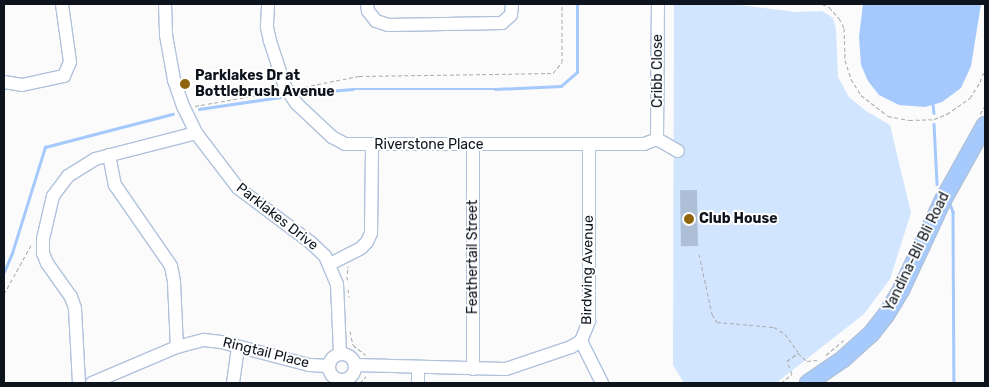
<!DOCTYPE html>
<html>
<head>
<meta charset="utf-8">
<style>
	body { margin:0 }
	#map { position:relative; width:989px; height:387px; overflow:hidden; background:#fbfbfb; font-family:Rubik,sans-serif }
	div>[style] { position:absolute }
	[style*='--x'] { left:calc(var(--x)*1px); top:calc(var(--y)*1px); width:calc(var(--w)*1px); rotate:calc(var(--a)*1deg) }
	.green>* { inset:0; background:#d2e5fe }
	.water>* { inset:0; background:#a5c9fc }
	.stream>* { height:2.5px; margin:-1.25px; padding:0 1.25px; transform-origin:1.25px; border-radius:1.25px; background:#a5c9fc }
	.building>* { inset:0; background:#adbfd7; transform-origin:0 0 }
	.path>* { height:1px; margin-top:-0.5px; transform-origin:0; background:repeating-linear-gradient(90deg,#a8aaad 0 4px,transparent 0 6.5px) }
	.roads { filter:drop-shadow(1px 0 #b0c2db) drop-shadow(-1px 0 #b0c2db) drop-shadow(0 1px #b0c2db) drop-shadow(0 -1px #b0c2db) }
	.minor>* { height:12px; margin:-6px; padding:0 6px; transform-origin:6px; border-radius:6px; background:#fff }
	.minor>.ring { margin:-6px; padding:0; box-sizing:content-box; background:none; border:12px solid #fff; border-radius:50% }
	.major>* { height:16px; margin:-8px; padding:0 8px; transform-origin:8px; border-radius:8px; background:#a6cafc }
	.dots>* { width:14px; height:14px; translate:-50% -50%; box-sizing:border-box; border:2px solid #fff; border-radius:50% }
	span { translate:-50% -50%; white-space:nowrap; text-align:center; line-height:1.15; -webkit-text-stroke:4px #fff; paint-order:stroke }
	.street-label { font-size:14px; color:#0e141d }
	.poi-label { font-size:14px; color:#0e141d; font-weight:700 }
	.left { translate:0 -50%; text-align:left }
	.frame { position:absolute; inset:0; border:5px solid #0e141d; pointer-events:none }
</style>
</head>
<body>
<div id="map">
	<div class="green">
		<i style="clip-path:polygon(674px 4px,732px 4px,795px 12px,822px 11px,833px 18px,836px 29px,838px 77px,849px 97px,866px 111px,890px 125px,911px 213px,890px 279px,864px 314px,776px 383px,684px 383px,673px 365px)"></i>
	</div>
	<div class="water">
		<i style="clip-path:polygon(863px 4px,981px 4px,971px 66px,961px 88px,942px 102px,925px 107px,899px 105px,879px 95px,868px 81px,861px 65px,859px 37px)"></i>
	</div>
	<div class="stream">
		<i style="--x:304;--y:93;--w:49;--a:-4.7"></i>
		<i style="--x:353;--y:89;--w:142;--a:0"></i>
		<i style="--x:495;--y:89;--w:66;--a:-2.6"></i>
		<i style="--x:561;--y:86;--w:21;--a:-41"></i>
		<i style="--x:577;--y:72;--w:68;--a:-90"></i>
		<i style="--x:933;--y:104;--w:9;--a:84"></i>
		<i style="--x:199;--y:109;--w:82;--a:-8.4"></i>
		<i style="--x:934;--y:124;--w:60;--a:87.1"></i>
		<i style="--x:950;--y:204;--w:9;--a:69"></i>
		<i style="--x:953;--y:212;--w:171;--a:89.7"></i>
		<i style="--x:4;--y:272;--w:21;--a:-67"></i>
		<i style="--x:12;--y:253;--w:111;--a:-72.7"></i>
		<i style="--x:45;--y:147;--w:132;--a:-14.5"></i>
	</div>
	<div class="building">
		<i style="left:697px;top:190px;width:56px;height:17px;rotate:89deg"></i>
	</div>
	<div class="path">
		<i style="--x:788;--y:4;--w:34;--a:0"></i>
		<i style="--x:822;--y:4;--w:8;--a:23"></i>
		<i style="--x:829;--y:7;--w:15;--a:48"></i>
		<i style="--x:839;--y:18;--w:11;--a:63"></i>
		<i style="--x:844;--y:28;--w:32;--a:88"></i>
		<i style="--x:845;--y:60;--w:20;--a:72"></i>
		<i style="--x:851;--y:79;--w:19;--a:58"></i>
		<i style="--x:861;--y:95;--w:34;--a:38"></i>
		<i style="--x:888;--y:116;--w:21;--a:11"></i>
		<i style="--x:909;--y:120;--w:25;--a:-2"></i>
		<i style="--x:934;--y:119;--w:14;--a:-21"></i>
		<i style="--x:947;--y:114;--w:28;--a:-35"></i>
		<i style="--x:970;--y:98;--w:19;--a:-58"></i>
		<i style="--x:980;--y:82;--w:15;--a:-70"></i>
		<i style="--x:298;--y:88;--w:62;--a:-11.1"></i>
		<i style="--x:359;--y:76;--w:194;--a:-0.9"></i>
		<i style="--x:553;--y:73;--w:14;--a:-51"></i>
		<i style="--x:562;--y:62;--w:58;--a:-90"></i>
		<i style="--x:195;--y:106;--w:81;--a:-9.9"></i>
		<i style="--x:980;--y:114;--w:9;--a:-58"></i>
		<i style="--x:699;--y:254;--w:61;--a:77.8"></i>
		<i style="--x:712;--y:314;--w:9;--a:58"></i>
		<i style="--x:717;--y:322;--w:57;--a:5"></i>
		<i style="--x:774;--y:327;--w:13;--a:32"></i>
		<i style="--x:785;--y:334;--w:22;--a:54"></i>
		<i style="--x:347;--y:280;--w:14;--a:-86"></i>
		<i style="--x:348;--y:289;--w:8;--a:83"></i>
		<i style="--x:4;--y:294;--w:56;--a:-61.1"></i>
		<i style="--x:350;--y:331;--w:14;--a:78"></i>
		<i style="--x:353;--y:345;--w:16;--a:38"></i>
		<i style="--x:826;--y:355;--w:23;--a:-40"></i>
		<i style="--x:360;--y:383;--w:9;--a:-49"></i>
		<i style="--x:781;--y:383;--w:14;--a:-39"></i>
		<i style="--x:792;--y:374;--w:14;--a:-111"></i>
		<i style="--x:787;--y:361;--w:14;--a:-36"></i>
		<i style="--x:798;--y:353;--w:12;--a:42"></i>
		<i style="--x:807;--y:361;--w:11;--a:-5"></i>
	</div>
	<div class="roads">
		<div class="minor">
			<i style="--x:165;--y:4;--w:31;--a:88"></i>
			<i style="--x:166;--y:35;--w:46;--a:79.9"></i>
			<i style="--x:174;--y:80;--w:28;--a:71"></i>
			<i style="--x:183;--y:106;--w:30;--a:64"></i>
			<i style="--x:196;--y:133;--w:69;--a:52.6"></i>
			<i style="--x:238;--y:188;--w:90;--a:36.9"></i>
			<i style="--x:310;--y:242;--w:21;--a:43"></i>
			<i style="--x:325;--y:256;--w:30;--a:67"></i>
			<i style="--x:337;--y:284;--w:69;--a:87.5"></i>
			<i style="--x:367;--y:4;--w:7;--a:82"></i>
			<i style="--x:368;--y:11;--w:13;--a:51"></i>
			<i style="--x:376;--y:21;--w:13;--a:18"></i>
			<i style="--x:388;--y:25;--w:114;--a:-1"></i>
			<i style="--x:502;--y:23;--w:12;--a:-42"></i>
			<i style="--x:511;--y:15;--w:11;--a:-85"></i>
			<i style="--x:268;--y:6;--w:21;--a:93"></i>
			<i style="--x:267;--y:27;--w:14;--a:78"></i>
			<i style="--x:270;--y:41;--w:48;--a:71.9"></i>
			<i style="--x:285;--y:87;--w:21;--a:55"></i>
			<i style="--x:297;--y:104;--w:48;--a:43.3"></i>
			<i style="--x:332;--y:137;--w:15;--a:28"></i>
			<i style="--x:345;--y:144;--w:299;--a:0"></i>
			<i style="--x:644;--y:144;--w:14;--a:-21"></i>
			<i style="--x:4;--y:82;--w:18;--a:9"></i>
			<i style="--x:22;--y:85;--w:43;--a:-12.1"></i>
			<i style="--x:64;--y:76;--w:15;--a:-67"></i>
			<i style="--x:70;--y:62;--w:59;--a:-97.9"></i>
			<i style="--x:657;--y:139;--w:135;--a:-89.6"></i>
			<i style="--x:657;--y:139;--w:24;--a:30"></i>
			<i style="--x:109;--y:155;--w:31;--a:79"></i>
			<i style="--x:115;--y:185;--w:98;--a:55.3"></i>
			<i style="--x:171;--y:266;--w:16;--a:79"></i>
			<i style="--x:174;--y:282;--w:65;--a:87.4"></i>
			<i style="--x:330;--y:264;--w:35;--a:-27"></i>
			<i style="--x:361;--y:248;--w:8;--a:-45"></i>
			<i style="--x:367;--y:242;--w:10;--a:-66"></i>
			<i style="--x:371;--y:233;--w:88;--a:-89.3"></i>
			<i style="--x:581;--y:341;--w:47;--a:63.4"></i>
			<i class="ring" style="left:329px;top:354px;width:14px;height:14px"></i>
			<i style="--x:355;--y:365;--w:151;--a:1.5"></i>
			<i style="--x:506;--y:369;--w:69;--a:-18.7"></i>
			<i style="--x:571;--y:347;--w:12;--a:-31"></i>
			<i style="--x:581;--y:341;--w:22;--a:-68"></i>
			<i style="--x:589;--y:321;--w:176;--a:-90"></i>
			<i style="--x:473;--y:369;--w:223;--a:-90"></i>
			<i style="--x:79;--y:383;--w:75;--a:-93.1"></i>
			<i style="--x:75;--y:308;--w:12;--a:-110"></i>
			<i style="--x:71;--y:297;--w:42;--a:-125.2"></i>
			<i style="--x:47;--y:263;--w:11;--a:-112"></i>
			<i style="--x:43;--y:253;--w:14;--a:-90"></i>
			<i style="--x:43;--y:239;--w:44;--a:-76.9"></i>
			<i style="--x:53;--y:196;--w:25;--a:-53"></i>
			<i style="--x:68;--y:176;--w:32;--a:-32"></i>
			<i style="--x:95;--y:159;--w:104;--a:-14.4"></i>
			<i style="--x:92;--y:383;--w:92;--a:-23"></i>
			<i style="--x:177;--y:347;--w:28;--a:-15"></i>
			<i style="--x:204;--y:340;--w:17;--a:7"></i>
			<i style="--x:221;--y:342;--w:91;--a:14.6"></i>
			<i style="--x:309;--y:365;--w:20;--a:3"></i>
			<i style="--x:233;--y:383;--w:36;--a:-82"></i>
			<i style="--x:418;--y:383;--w:15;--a:-90"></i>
		</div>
		<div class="major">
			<i style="--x:808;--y:383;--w:42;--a:-34.4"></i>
			<i style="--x:843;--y:359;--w:38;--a:-42"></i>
			<i style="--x:871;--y:334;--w:24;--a:-52"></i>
			<i style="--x:886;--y:315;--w:29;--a:-59"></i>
			<i style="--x:901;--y:290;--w:99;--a:-65"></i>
			<i style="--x:943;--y:200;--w:86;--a:-60.8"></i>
		</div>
	</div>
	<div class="dots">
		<i style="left:185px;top:84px;background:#90630d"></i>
		<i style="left:689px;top:219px;background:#90630d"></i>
	</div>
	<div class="street-label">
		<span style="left:658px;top:71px;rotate:-90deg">Cribb Close</span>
		<span style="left:429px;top:145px">Riverstone Place</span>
		<span style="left:277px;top:217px;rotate:38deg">Parklakes Drive</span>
		<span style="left:917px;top:252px;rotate:-64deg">Yandina-Bli Bli Road</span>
		<span style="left:473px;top:257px;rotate:-90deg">Feathertail Street</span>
		<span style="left:588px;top:270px;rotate:-89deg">Birdwing Avenue</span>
		<span style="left:266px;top:353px;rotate:14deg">Ringtail Place</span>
	</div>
	<div class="poi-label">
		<span class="left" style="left:195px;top:84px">Parklakes Dr at<br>Bottlebrush Avenue</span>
		<span class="left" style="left:699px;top:219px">Club House</span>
	</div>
	<div class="frame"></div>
</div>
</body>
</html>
